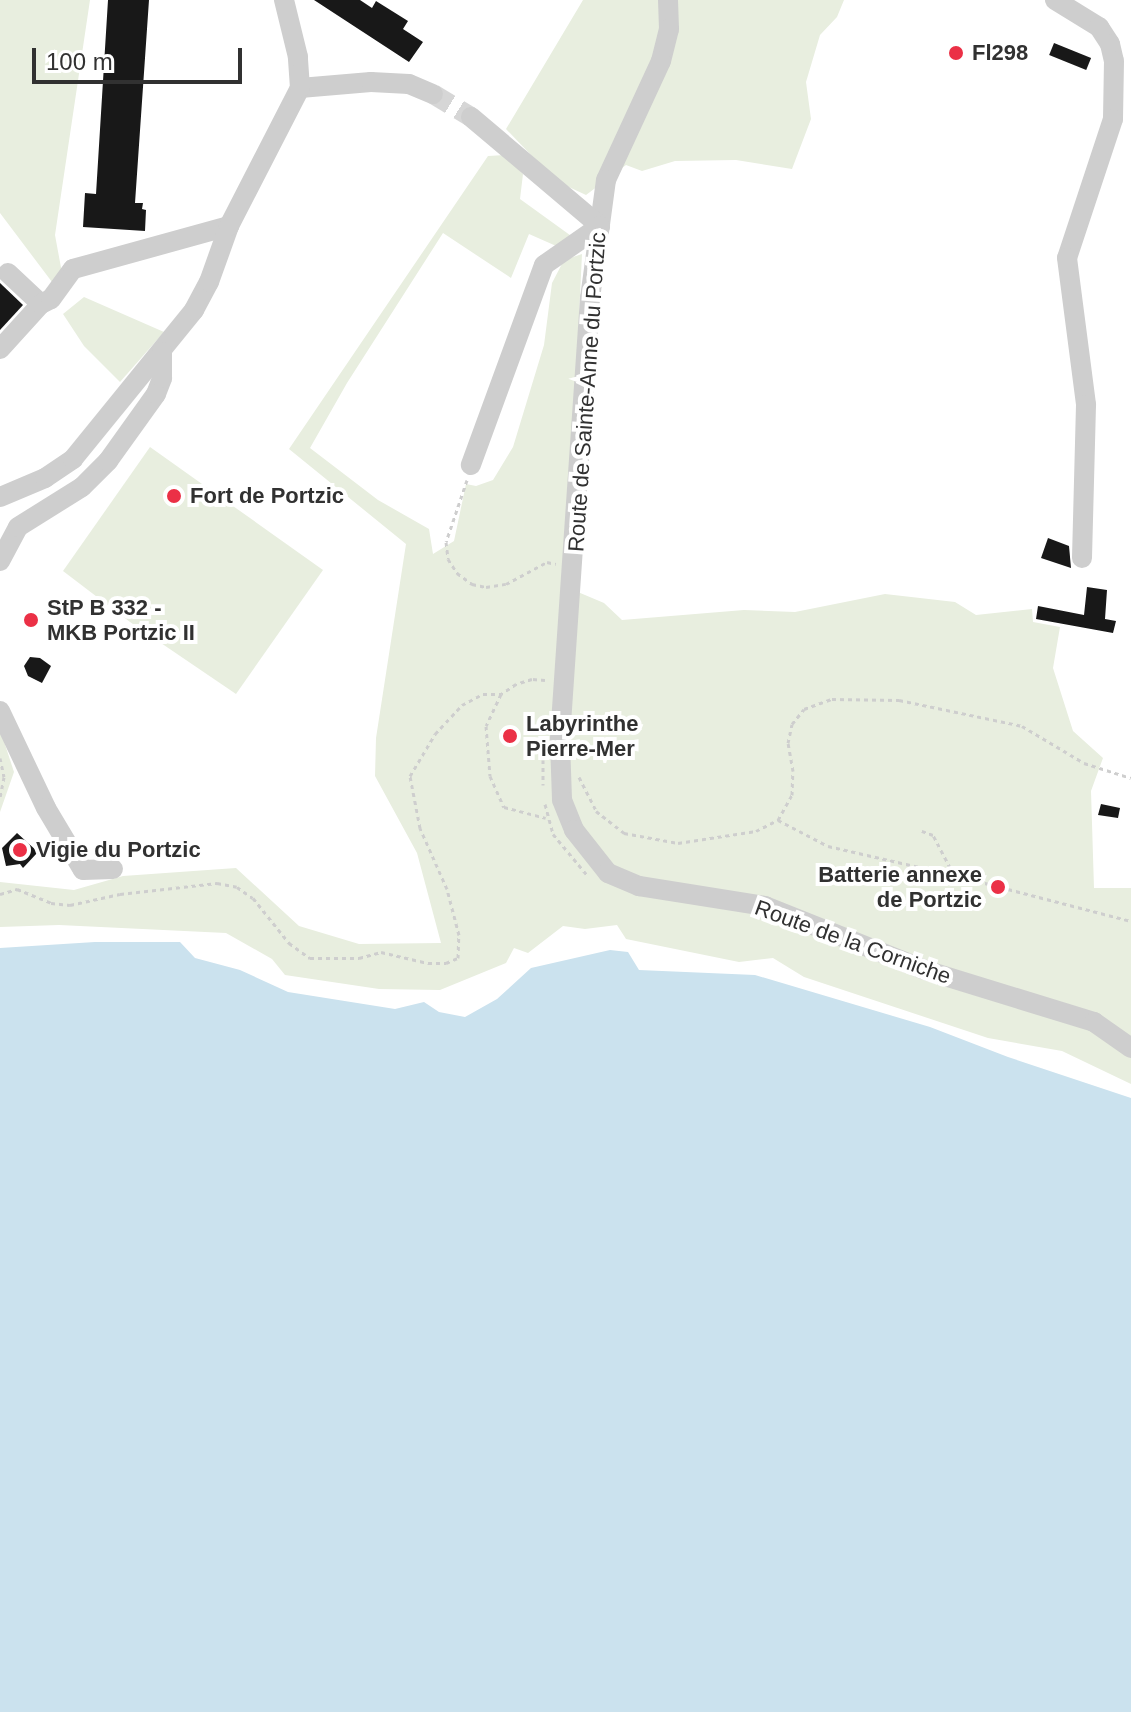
<!DOCTYPE html>
<html>
<head>
<meta charset="utf-8">
<style>
	body { margin:0 }
	#map { position:relative; width:1131px; height:1712px; overflow:hidden; background:#fff; font-family:Helvetica,sans-serif }
	div>[style] { position:absolute }
	[style*='--x'] { left:calc(var(--x)*1px); top:calc(var(--y)*1px); width:calc(var(--w)*1px); rotate:calc(var(--a)*1deg) }
	.green>* { inset:0; background:#e8eedf }
	.water>* { inset:0; background:#cbe2ee }
	.building>* { inset:0; background:#181818; transform-origin:0 0 }
	.minor-tunnel>* { height:20px; margin-top:-10px; transform-origin:0; background:repeating-linear-gradient(90deg,#d6d6d6 0 20px,transparent 0 30px) }
	.path>* { height:3px; margin-top:-1.5px; transform-origin:0; background:repeating-linear-gradient(90deg,#cecece 0 4px,transparent 0 8px) }
	.minor>* { height:20px; margin:-10px; padding:0 10px; transform-origin:10px; border-radius:10px; background:#cecece }
	.dots>* { width:22px; height:22px; translate:-50% -50%; box-sizing:border-box; border:4px solid #fff; border-radius:50% }
	span { translate:-50% -50%; white-space:nowrap; text-align:center; line-height:1.15; -webkit-text-stroke:8px #fff; paint-order:stroke }
	.poi-label { font-size:22px; color:#313131; font-weight:700 }
	.left { translate:0 -50%; text-align:left }
	.right { translate:-100% -50%; text-align:right }
	.street-label { font-size:22px; color:#313131 }
	.scale { position:absolute; left:32px; top:48px; width:210px; height:36px; box-sizing:border-box; border:4px solid #313131; border-top:0; padding-left:10px; font-size:24px; line-height:28px; white-space:nowrap; color:#313131; -webkit-text-stroke:6px #fff; paint-order:stroke }
</style>
</head>
<body>
<div id="map">
	<div class="green">
		<i style="clip-path:polygon(0 0,90px 0,55px 235px,62px 273px,52px 282px,0 213px)"></i>
		<i style="clip-path:polygon(583px 0,844px 0,837px 17px,820px 35px,806px 82px,811px 119px,792px 169px,736px 160px,675px 161px,642px 171px,626px 165px,586px 195px,556px 181px,506px 129px)"></i>
		<i style="clip-path:polygon(505px 155px,523px 174px,520px 199px,574px 238px,563px 249px,529px 234px,511px 278px,443px 233px,347px 383px,310px 448px,378px 500px,429px 529px,433px 554px,454px 541px,466px 484px,476px 486px,493px 480px,513px 447px,544px 345px,552px 283px,564px 260px,582px 254px,566px 587px,604px 603px,622px 620px,744px 610px,795px 612px,885px 594px,955px 602px,976px 615px,1032px 609px,1033px 622px,1060px 627px,1053px 668px,1073px 731px,1103px 758px,1091px 791px,1094px 888px,1131px 888px,1131px 1084px,1062px 1051px,988px 1038px,804px 977px,773px 958px,739px 962px,626px 939px,617px 925px,585px 929px,563px 926px,528px 953px,514px 948px,506px 963px,440px 990px,379px 989px,285px 975px,272px 959px,226px 933px,59px 925px,0 927px,0 882px,74px 890px,123px 876px,236px 868px,299px 926px,359px 944px,441px 943px,417px 853px,375px 776px,376px 738px,406px 544px,289px 449px,488px 156px)"></i>
		<i style="clip-path:polygon(84px 297px,164px 332px,120px 382px,84px 346px,63px 314px)"></i>
		<i style="clip-path:polygon(150px 447px,323px 570px,236px 694px,130px 622px,63px 571px)"></i>
		<i style="clip-path:polygon(0 729px,14px 772px,0 812px)"></i>
	</div>
	<div class="water">
		<i style="clip-path:polygon(95px 942px,180px 942px,195px 958px,240px 970px,288px 992px,395px 1009px,424px 1002px,439px 1012px,465px 1017px,497px 999px,531px 968px,610px 950px,628px 952px,639px 970px,755px 975px,930px 1027px,1008px 1057px,1131px 1098px,1131px 1712px,0 1712px,0 948px)"></i>
	</div>
	<div class="building">
		<i style="clip-path:polygon(108px 0,149px 0,135px 203px,143px 203px,142px 209px,146px 210px,145px 231px,83px 227px,85px 193px,96px 194px)"></i>
		<i style="clip-path:polygon(314px 0,360px 0,372px 8px,376px 1px,408px 21px,403px 29px,423px 42px,409px 62px)"></i>
		<i style="left:1054px;top:43px;width:40px;height:13px;rotate:22deg"></i>
		<i style="clip-path:polygon(0 283px,23px 305px,0 330px)"></i>
		<i style="clip-path:polygon(1048px 538px,1069px 546px,1071px 568px,1041px 558px)"></i>
		<i style="clip-path:polygon(1087px 587px,1107px 590px,1105px 619px,1116px 621px,1113px 633px,1036px 619px,1038px 606px,1084px 615px)"></i>
		<i style="clip-path:polygon(30px 657px,40px 658px,51px 666px,42px 683px,28px 676px,24px 666px)"></i>
		<i style="clip-path:polygon(1101px 804px,1120px 808px,1118px 818px,1098px 815px)"></i>
		<i style="clip-path:polygon(17px 833px,38px 852px,23px 868px,20px 864px,6px 866px,2px 848px)"></i>
	</div>
	<div class="minor-tunnel">
		<i style="--x:433;--y:94;--w:44;--a:31.2"></i>
	</div>
	<div class="path">
		<i style="--x:467;--y:480;--w:65;--a:108.7"></i>
		<i style="--x:446;--y:542;--w:17;--a:83"></i>
		<i style="--x:448;--y:559;--w:17;--a:57"></i>
		<i style="--x:457;--y:573;--w:19;--a:36"></i>
		<i style="--x:472;--y:584;--w:14;--a:12"></i>
		<i style="--x:486;--y:587;--w:20;--a:-9"></i>
		<i style="--x:506;--y:584;--w:47;--a:-28.2"></i>
		<i style="--x:547;--y:562;--w:9;--a:13"></i>
		<i style="--x:545;--y:680;--w:13;--a:-176"></i>
		<i style="--x:532;--y:679;--w:17;--a:163"></i>
		<i style="--x:516;--y:684;--w:18;--a:146"></i>
		<i style="--x:501;--y:694;--w:35;--a:115"></i>
		<i style="--x:486;--y:726;--w:50;--a:85.4"></i>
		<i style="--x:490;--y:776;--w:34;--a:66"></i>
		<i style="--x:504;--y:807;--w:43;--a:14.7"></i>
		<i style="--x:0;--y:758;--w:19;--a:78"></i>
		<i style="--x:4;--y:777;--w:21;--a:101"></i>
		<i style="--x:543;--y:760;--w:25;--a:90"></i>
		<i style="--x:579;--y:777;--w:38;--a:63"></i>
		<i style="--x:596;--y:811;--w:36;--a:38"></i>
		<i style="--x:624;--y:833;--w:55;--a:10.5"></i>
		<i style="--x:678;--y:843;--w:79;--a:-8.7"></i>
		<i style="--x:756;--y:831;--w:25;--a:-27"></i>
		<i style="--x:778;--y:820;--w:29;--a:-61"></i>
		<i style="--x:792;--y:795;--w:24;--a:-88"></i>
		<i style="--x:793;--y:771;--w:28;--a:-100"></i>
		<i style="--x:788;--y:743;--w:19;--a:-78"></i>
		<i style="--x:792;--y:724;--w:19;--a:-51"></i>
		<i style="--x:804;--y:709;--w:30;--a:-20"></i>
		<i style="--x:832;--y:699;--w:67;--a:0.9"></i>
		<i style="--x:899;--y:700;--w:126;--a:11.9"></i>
		<i style="--x:1022;--y:726;--w:72;--a:30.8"></i>
		<i style="--x:1084;--y:763;--w:49;--a:17.7"></i>
		<i style="--x:545;--y:804;--w:31;--a:75"></i>
		<i style="--x:553;--y:834;--w:53;--a:50.3"></i>
		<i style="--x:778;--y:820;--w:56;--a:27.5"></i>
		<i style="--x:828;--y:846;--w:129;--a:13"></i>
		<i style="--x:954;--y:875;--w:45;--a:-117.7"></i>
		<i style="--x:933;--y:835;--w:12;--a:-160"></i>
		<i style="--x:954;--y:875;--w:183;--a:14.6"></i>
		<i style="--x:0;--y:894;--w:18;--a:-16"></i>
		<i style="--x:17;--y:889;--w:37;--a:22"></i>
		<i style="--x:51;--y:903;--w:19;--a:6"></i>
		<i style="--x:70;--y:905;--w:51;--a:-12.4"></i>
		<i style="--x:120;--y:894;--w:98;--a:-6.5"></i>
		<i style="--x:217;--y:883;--w:20;--a:11"></i>
		<i style="--x:237;--y:887;--w:19;--a:35"></i>
		<i style="--x:253;--y:898;--w:58;--a:51.3"></i>
		<i style="--x:289;--y:943;--w:26;--a:36"></i>
		<i style="--x:310;--y:958;--w:49;--a:0"></i>
		<i style="--x:359;--y:958;--w:23;--a:-15"></i>
		<i style="--x:381;--y:952;--w:48;--a:13.2"></i>
		<i style="--x:428;--y:963;--w:18;--a:0"></i>
		<i style="--x:446;--y:963;--w:13;--a:-23"></i>
		<i style="--x:458;--y:958;--w:23;--a:-88"></i>
		<i style="--x:459;--y:935;--w:48;--a:-104.6"></i>
		<i style="--x:447;--y:889;--w:67;--a:-113.9"></i>
		<i style="--x:420;--y:828;--w:53;--a:-100.9"></i>
		<i style="--x:410;--y:776;--w:49;--a:-59.2"></i>
		<i style="--x:435;--y:734;--w:40;--a:-47"></i>
		<i style="--x:462;--y:705;--w:24;--a:-28"></i>
		<i style="--x:483;--y:694;--w:18;--a:0"></i>
	</div>
	<div class="minor">
		<i style="--x:668;--y:0;--w:29;--a:88"></i>
		<i style="--x:669;--y:29;--w:33;--a:104"></i>
		<i style="--x:661;--y:61;--w:131;--a:114.8"></i>
		<i style="--x:606;--y:180;--w:119;--a:97.7"></i>
		<i style="--x:590;--y:298;--w:445;--a:93.9"></i>
		<i style="--x:560;--y:742;--w:58;--a:88"></i>
		<i style="--x:562;--y:800;--w:32;--a:68"></i>
		<i style="--x:574;--y:830;--w:55;--a:51.7"></i>
		<i style="--x:608;--y:873;--w:34;--a:23"></i>
		<i style="--x:639;--y:886;--w:128;--a:9"></i>
		<i style="--x:765;--y:906;--w:172;--a:21.8"></i>
		<i style="--x:925;--y:970;--w:177;--a:17.1"></i>
		<i style="--x:1094;--y:1022;--w:45;--a:35.1"></i>
		<i style="--x:1055;--y:0;--w:52;--a:31.5"></i>
		<i style="--x:1099;--y:27;--w:20;--a:57"></i>
		<i style="--x:1110;--y:44;--w:17;--a:77"></i>
		<i style="--x:1114;--y:61;--w:58;--a:91"></i>
		<i style="--x:1113;--y:119;--w:146;--a:108.3"></i>
		<i style="--x:1067;--y:258;--w:148;--a:82.6"></i>
		<i style="--x:1086;--y:405;--w:153;--a:91.5"></i>
		<i style="--x:300;--y:88;--w:71;--a:-4.8"></i>
		<i style="--x:371;--y:82;--w:38;--a:3"></i>
		<i style="--x:409;--y:84;--w:26;--a:23"></i>
		<i style="--x:471;--y:117;--w:169;--a:40.2"></i>
		<i style="--x:600;--y:226;--w:68;--a:145.1"></i>
		<i style="--x:544;--y:265;--w:213;--a:110.1"></i>
		<i style="--x:8;--y:273;--w:45;--a:43.2"></i>
		<i style="--x:0;--y:349;--w:61;--a:-47.7"></i>
		<i style="--x:41;--y:304;--w:11;--a:-27"></i>
		<i style="--x:51;--y:299;--w:37;--a:-54"></i>
		<i style="--x:73;--y:269;--w:162;--a:-15.4"></i>
		<i style="--x:0;--y:497;--w:49;--a:-22.9"></i>
		<i style="--x:45;--y:478;--w:34;--a:-34"></i>
		<i style="--x:73;--y:459;--w:192;--a:-50.9"></i>
		<i style="--x:194;--y:310;--w:32;--a:-62"></i>
		<i style="--x:209;--y:282;--w:59;--a:-70.3"></i>
		<i style="--x:229;--y:226;--w:155;--a:-62.8"></i>
		<i style="--x:300;--y:88;--w:31;--a:-94"></i>
		<i style="--x:298;--y:57;--w:59;--a:-103.8"></i>
		<i style="--x:0;--y:561;--w:38;--a:-62"></i>
		<i style="--x:18;--y:527;--w:75;--a:-32"></i>
		<i style="--x:82;--y:487;--w:37;--a:-45"></i>
		<i style="--x:108;--y:461;--w:82;--a:-54.4"></i>
		<i style="--x:156;--y:394;--w:17;--a:-69"></i>
		<i style="--x:162;--y:378;--w:26;--a:-90"></i>
		<i style="--x:0;--y:711;--w:107;--a:64.6"></i>
		<i style="--x:46;--y:808;--w:72;--a:59.2"></i>
		<i style="--x:83;--y:870;--w:30;--a:-2"></i>
	</div>
	<div class="dots">
		<i style="left:956px;top:53px;background:#eb3046"></i>
		<i style="left:174px;top:496px;background:#eb3046"></i>
		<i style="left:31px;top:620px;background:#eb3046"></i>
		<i style="left:510px;top:736px;background:#eb3046"></i>
		<i style="left:20px;top:850px;background:#eb3046"></i>
		<i style="left:998px;top:887px;background:#eb3046"></i>
	</div>
	<div class="poi-label">
		<span class="left" style="left:972px;top:53px">Fl298</span>
		<span class="left" style="left:190px;top:496px">Fort de Portzic</span>
		<span class="left" style="left:47px;top:620px">StP B 332 -<br>MKB Portzic II</span>
		<span class="left" style="left:526px;top:736px">Labyrinthe<br>Pierre-Mer</span>
		<span class="left" style="left:36px;top:850px">Vigie du Portzic</span>
		<span class="right" style="left:982px;top:887px">Batterie annexe<br>de Portzic</span>
	</div>
	<div class="street-label">
		<span style="left:587px;top:392px;rotate:-86deg">Route de Sainte-Anne du Portzic</span>
		<span style="left:853px;top:942px;rotate:20deg">Route de la Corniche</span>
	</div>
	<div class="scale">100 m</div>
</div>
</body>
</html>
